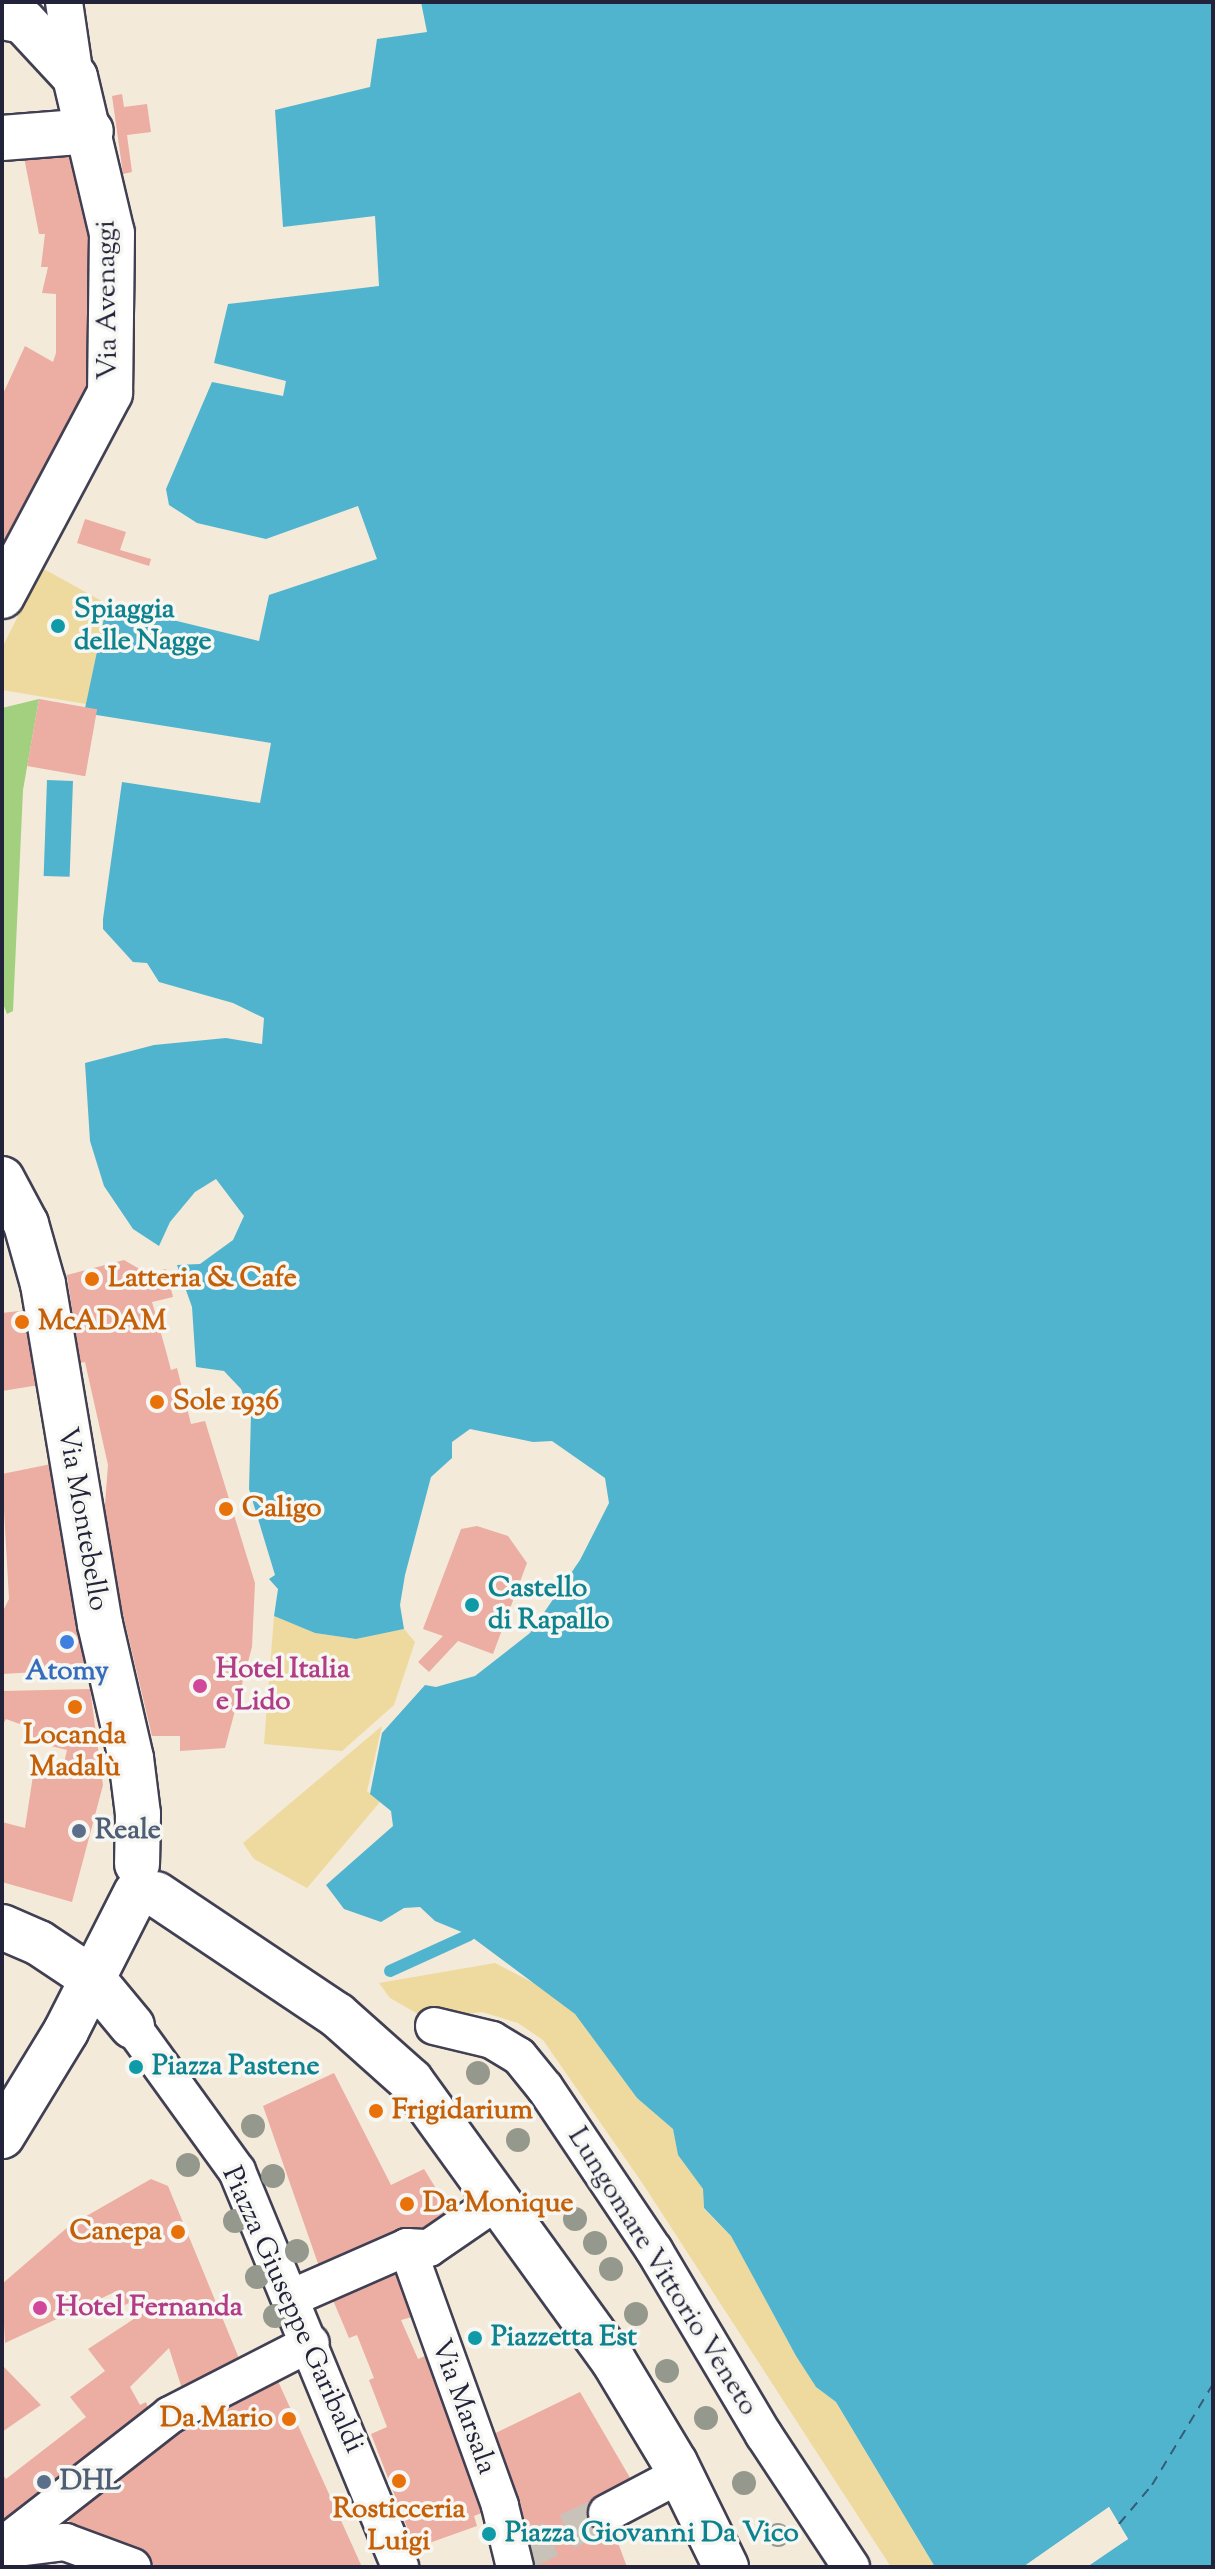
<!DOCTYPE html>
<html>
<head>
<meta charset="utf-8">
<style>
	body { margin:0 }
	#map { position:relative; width:1215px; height:2569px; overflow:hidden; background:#f3ead9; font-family:"Sorts Mill Goudy",serif }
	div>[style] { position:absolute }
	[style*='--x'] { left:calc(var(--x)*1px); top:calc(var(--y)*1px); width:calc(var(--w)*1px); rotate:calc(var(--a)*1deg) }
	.green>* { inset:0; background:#a2d07e }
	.sand>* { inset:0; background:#eeda9e }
	.water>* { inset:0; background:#50b4cf; transform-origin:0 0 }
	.pier>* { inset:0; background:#f3ead9 }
	.stream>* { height:12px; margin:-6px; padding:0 6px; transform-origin:6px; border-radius:6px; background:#50b4cf }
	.ferry>* { height:2px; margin-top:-1px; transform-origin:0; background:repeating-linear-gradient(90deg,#345c76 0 10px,transparent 0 18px) }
	.building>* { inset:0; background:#ecada3; transform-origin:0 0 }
	.pedestrian-tunnel>* { height:36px; margin-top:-18px; transform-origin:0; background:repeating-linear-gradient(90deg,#c9c2b9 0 36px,transparent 0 54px) }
	.roads { filter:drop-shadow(2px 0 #414053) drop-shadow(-2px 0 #414053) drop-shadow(0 2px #414053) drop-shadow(0 -2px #414053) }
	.pedestrian>* { height:36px; margin:-18px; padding:0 18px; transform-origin:18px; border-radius:18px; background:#fff }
	.minor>* { height:44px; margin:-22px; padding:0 22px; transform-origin:22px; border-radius:22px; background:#fff }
	.primary>* { height:44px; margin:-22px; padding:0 22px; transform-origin:22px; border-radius:22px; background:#fff }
	.trees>* { width:24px; height:24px; margin:-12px; border-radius:50%; background:#95998d }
	.dots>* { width:22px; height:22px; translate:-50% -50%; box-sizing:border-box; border:4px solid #f6f6f2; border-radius:50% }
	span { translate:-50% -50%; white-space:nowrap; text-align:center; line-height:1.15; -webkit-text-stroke:7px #f6f6f2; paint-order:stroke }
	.street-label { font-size:28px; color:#22223b }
	.culture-label { font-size:28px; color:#0d838f; font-weight:700 }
	.left { translate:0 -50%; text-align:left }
	.food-label { font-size:28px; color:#c56008; font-weight:700 }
	.right { translate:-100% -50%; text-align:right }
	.hotel-label { font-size:28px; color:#b23c85; font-weight:700 }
	.shop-label { font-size:28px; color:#366cbe; font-weight:700 }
	.service-label { font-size:28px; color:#4e5e75; font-weight:700 }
	.frame { position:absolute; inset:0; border:4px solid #22223b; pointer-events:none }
</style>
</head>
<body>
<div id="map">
	<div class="green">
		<i style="clip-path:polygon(39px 699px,23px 790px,13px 1011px,7px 1014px,2px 1001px,2px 708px)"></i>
	</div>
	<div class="sand">
		<i style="clip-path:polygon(42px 568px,107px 604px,86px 704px,2px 690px,2px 648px)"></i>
		<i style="clip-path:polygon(274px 1616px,315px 1633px,356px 1639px,404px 1629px,415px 1642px,394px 1705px,342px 1751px,264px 1744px)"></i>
		<i style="clip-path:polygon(382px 1726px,367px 1791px,380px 1802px,307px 1888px,254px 1859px,243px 1843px)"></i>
		<i style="clip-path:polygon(495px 1963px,545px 1989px,575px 2014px,637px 2098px,673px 2129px,678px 2155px,703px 2189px,704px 2209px,731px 2236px,796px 2356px,816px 2387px,836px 2402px,935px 2567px,891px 2567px,643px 2184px,543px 2040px,518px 2023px,482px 2012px,427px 2019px,390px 1998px,379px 1983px)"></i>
	</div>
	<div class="water">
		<i style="clip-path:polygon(421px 2px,1213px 2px,1213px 2567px,1087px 2567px,1128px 2539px,1109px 2507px,1023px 2567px,935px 2567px,836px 2402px,816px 2387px,796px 2356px,731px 2236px,704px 2208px,703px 2189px,678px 2155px,673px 2129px,637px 2098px,575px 2014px,469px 1935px,435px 1921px,420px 1907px,404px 1908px,381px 1922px,344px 1909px,326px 1885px,393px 1826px,391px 1811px,370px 1794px,382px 1733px,425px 1685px,436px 1687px,475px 1676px,530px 1633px,580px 1560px,609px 1503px,605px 1478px,552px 1441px,533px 1442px,470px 1429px,452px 1442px,452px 1458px,431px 1477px,405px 1575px,400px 1605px,404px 1629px,356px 1639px,315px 1633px,274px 1616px,278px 1589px,269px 1579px,275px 1575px,249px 1489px,251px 1414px,241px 1389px,224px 1371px,196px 1367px,192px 1307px,177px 1265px,200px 1264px,233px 1240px,244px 1216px,216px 1179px,195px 1192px,170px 1222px,159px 1246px,133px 1229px,104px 1186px,90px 1141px,85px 1063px,154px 1045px,226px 1038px,262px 1044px,264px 1018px,233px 1003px,159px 982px,147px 963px,133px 962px,103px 929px,103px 919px,122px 782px,260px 803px,271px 743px,84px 713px,107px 604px,259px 641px,269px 595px,377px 559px,358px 506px,266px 539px,197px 523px,169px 505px,166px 489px,212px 382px,283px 396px,286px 381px,214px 363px,228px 304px,379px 286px,375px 216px,283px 227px,275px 110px,370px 87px,377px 39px,427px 32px)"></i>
		<i style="left:47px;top:780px;width:26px;height:96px;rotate:2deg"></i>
	</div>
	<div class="pier">
		<i style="clip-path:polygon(1109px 2507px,1128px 2539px,1083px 2567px,1123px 2538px,1108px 2513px,1023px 2567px)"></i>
	</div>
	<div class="stream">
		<i style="--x:390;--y:1971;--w:87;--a:-24.5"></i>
	</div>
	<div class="ferry">
		<i style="--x:1119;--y:2524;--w:51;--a:-49.8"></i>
		<i style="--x:1152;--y:2485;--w:118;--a:-58.9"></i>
	</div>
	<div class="building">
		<i style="clip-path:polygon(122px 94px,124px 107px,147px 104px,151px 132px,127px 135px,132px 172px,123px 174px,112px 96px)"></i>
		<i style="clip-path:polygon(84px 140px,102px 235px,97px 379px,12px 546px,2px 542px,2px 396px,25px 346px,53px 362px,56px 353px,56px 294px,42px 293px,48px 267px,41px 267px,45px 234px,39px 234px,22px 147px)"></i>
		<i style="clip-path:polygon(85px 519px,126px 532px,120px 550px,151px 559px,149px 566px,77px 543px)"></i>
		<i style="left:39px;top:699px;width:59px;height:68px;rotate:10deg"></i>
		<i style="clip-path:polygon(124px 1260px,148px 1274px,166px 1269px,173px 1297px,152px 1302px,166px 1351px,171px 1370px,177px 1368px,191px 1424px,205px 1421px,255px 1583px,252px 1647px,225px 1748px,180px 1751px,180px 1736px,152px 1736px,103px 1530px,108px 1465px,85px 1362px,80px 1363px,67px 1275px)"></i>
		<i style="clip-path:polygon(27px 1310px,39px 1385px,2px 1391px,2px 1313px)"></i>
		<i style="clip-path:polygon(56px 1463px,88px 1669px,2px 1674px,2px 1613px,9px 1599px,2px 1474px)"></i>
		<i style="clip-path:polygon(477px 1526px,508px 1536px,527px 1563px,493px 1654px,458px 1641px,429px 1672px,418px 1662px,443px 1636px,423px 1629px,461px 1529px)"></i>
		<i style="clip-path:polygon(90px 1689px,103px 1785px,72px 1902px,2px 1882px,2px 1822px,25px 1828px,34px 1769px,61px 1776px,67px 1750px,27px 1740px,28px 1727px,6px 1719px,2px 1726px,2px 1691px)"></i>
		<i style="clip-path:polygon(334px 2073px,391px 2185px,424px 2169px,456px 2221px,322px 2275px,263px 2106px)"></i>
		<i style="clip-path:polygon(151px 2179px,168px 2186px,243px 2368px,185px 2398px,169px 2348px,130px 2387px,140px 2405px,146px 2402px,152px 2418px,2px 2528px,2px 2474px,6px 2479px,86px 2417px,70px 2397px,105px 2371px,88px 2349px,143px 2313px,137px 2299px,123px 2306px,117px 2291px,5px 2343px,2px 2284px,69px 2226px)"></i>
		<i style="clip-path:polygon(393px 2257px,412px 2317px,401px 2320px,418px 2359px,425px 2356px,489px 2510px,474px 2516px,477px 2526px,415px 2548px,371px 2434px,387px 2427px,369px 2380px,374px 2378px,357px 2335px,349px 2338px,327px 2286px)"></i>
		<i style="clip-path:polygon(2px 2365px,41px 2405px,2px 2432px)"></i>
		<i style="clip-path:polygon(273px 2370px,362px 2567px,159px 2567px,72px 2530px,64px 2509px,189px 2413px)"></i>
		<i style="clip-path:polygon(580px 2392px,636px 2488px,604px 2505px,627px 2567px,524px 2567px,516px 2549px,529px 2543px,483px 2439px)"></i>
	</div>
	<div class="pedestrian-tunnel">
		<i style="--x:518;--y:2554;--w:98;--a:-24.7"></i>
	</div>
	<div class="roads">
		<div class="pedestrian">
			<i style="--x:64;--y:2;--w:76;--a:81.7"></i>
			<i style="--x:132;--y:2026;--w:179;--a:54.1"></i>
			<i style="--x:237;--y:2171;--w:428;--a:67.6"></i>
			<i style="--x:434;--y:2026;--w:60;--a:13.6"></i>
			<i style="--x:492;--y:2040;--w:31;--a:31"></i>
			<i style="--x:519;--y:2056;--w:41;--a:50.9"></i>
			<i style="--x:545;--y:2088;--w:195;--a:56.1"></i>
			<i style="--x:654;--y:2250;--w:215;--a:59.3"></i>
			<i style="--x:764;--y:2435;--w:158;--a:56.6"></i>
			<i style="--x:407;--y:2247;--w:275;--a:70.2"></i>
			<i style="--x:500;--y:2506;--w:63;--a:76.2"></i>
			<i style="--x:291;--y:2298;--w:127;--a:-23.7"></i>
			<i style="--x:407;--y:2247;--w:22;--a:3"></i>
			<i style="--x:429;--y:2248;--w:81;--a:-34.5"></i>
			<i style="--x:607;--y:2513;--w:84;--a:-27.8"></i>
			<i style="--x:2;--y:2546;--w:213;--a:-37.9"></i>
			<i style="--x:170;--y:2415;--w:158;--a:-27.1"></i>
			<i style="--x:2;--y:2550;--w:64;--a:-7.2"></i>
			<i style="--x:65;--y:2542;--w:72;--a:20.2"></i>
		</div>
		<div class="minor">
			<i style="--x:2;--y:17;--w:21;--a:11"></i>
			<i style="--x:23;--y:21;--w:76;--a:47.1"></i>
			<i style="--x:75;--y:77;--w:160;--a:76.7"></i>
			<i style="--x:112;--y:233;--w:160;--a:90.7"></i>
			<i style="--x:110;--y:393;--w:230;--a:118"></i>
			<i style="--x:2;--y:138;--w:89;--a:-4.5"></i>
			<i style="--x:156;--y:1894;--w:218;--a:33.8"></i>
			<i style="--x:337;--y:2015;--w:99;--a:41.7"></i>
			<i style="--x:411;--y:2081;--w:344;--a:54.1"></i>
			<i style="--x:613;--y:2360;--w:120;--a:59"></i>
			<i style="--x:675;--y:2463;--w:116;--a:63.9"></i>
			<i style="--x:2;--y:1927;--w:40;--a:23.4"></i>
			<i style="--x:39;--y:1943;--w:65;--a:33.7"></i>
			<i style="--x:93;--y:1979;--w:61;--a:50.3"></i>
		</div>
		<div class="primary">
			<i style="--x:2;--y:1179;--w:51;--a:61.9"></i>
			<i style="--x:26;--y:1224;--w:62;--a:74.2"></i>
			<i style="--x:43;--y:1284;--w:345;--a:80.5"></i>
			<i style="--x:100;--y:1624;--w:138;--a:77"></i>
			<i style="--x:131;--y:1758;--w:56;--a:82.9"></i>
			<i style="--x:138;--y:1814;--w:50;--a:91.1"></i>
			<i style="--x:2;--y:2136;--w:123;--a:-58.6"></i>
			<i style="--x:66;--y:2031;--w:155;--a:-63.1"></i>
		</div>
	</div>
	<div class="trees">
		<i style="left:478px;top:2073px"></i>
		<i style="left:253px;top:2126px"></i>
		<i style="left:518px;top:2140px"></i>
		<i style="left:188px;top:2165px"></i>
		<i style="left:273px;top:2176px"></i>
		<i style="left:575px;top:2219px"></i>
		<i style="left:235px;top:2221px"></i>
		<i style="left:595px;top:2243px"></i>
		<i style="left:297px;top:2251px"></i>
		<i style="left:611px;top:2269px"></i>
		<i style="left:257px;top:2277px"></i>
		<i style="left:636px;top:2314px"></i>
		<i style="left:275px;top:2316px"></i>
		<i style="left:667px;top:2371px"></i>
		<i style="left:706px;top:2418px"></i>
		<i style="left:744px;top:2483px"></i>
		<i style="left:778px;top:2535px"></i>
	</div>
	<div class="dots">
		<i style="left:58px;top:626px;background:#0f9aa8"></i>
		<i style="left:92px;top:1279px;background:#e8710a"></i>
		<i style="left:22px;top:1322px;background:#e8710a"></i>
		<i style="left:157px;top:1402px;background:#e8710a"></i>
		<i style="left:226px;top:1509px;background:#e8710a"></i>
		<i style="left:472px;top:1605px;background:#0f9aa8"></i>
		<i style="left:67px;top:1642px;background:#3f7fe0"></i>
		<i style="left:200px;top:1686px;background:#d1479c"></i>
		<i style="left:75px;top:1707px;background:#e8710a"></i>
		<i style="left:79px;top:1831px;background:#5c6f8a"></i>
		<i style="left:136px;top:2067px;background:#0f9aa8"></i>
		<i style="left:376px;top:2111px;background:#e8710a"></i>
		<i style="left:407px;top:2204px;background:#e8710a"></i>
		<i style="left:178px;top:2232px;background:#e8710a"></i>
		<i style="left:40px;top:2308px;background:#d1479c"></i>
		<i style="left:475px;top:2338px;background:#0f9aa8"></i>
		<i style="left:289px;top:2419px;background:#e8710a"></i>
		<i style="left:399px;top:2481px;background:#e8710a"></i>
		<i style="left:44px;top:2482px;background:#5c6f8a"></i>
		<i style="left:489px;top:2534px;background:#0f9aa8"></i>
	</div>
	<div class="street-label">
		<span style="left:108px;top:300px;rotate:-91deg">Via Avenaggi</span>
		<span style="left:82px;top:1519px;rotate:80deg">Via Montebello</span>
		<span style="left:662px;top:2272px;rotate:58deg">Lungomare Vittorio Veneto</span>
		<span style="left:292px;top:2310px;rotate:66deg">Piazza Giuseppe Garibaldi</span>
		<span style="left:463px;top:2407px;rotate:70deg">Via Marsala</span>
	</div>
	<div class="culture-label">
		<span class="left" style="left:74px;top:626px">Spiaggia<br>delle Nagge</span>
		<span class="left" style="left:488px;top:1605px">Castello<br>di Rapallo</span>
		<span class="left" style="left:152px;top:2067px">Piazza Pastene</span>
		<span class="left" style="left:491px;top:2338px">Piazzetta Est</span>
		<span class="left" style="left:505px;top:2534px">Piazza Giovanni Da Vico</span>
	</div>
	<div class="food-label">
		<span class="left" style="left:108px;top:1279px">Latteria &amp; Cafe</span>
		<span class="left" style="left:38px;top:1322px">McADAM</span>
		<span class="left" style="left:173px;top:1402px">Sole 1936</span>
		<span class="left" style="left:242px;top:1509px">Caligo</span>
		<span style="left:75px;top:1752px">Locanda<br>Madalù</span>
		<span class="left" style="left:392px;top:2111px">Frigidarium</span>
		<span class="left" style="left:423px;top:2204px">Da Monique</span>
		<span class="right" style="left:162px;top:2232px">Canepa</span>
		<span class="right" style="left:273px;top:2419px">Da Mario</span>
		<span style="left:399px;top:2526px">Rosticceria<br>Luigi</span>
	</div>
	<div class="hotel-label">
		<span class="left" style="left:216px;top:1686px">Hotel Italia<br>e Lido</span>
		<span class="left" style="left:56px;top:2308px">Hotel Fernanda</span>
	</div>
	<div class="shop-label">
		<span style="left:67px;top:1672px">Atomy</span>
	</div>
	<div class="service-label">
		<span class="left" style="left:95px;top:1831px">Reale</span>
		<span class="left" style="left:60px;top:2482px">DHL</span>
	</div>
	<div class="frame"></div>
</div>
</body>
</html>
